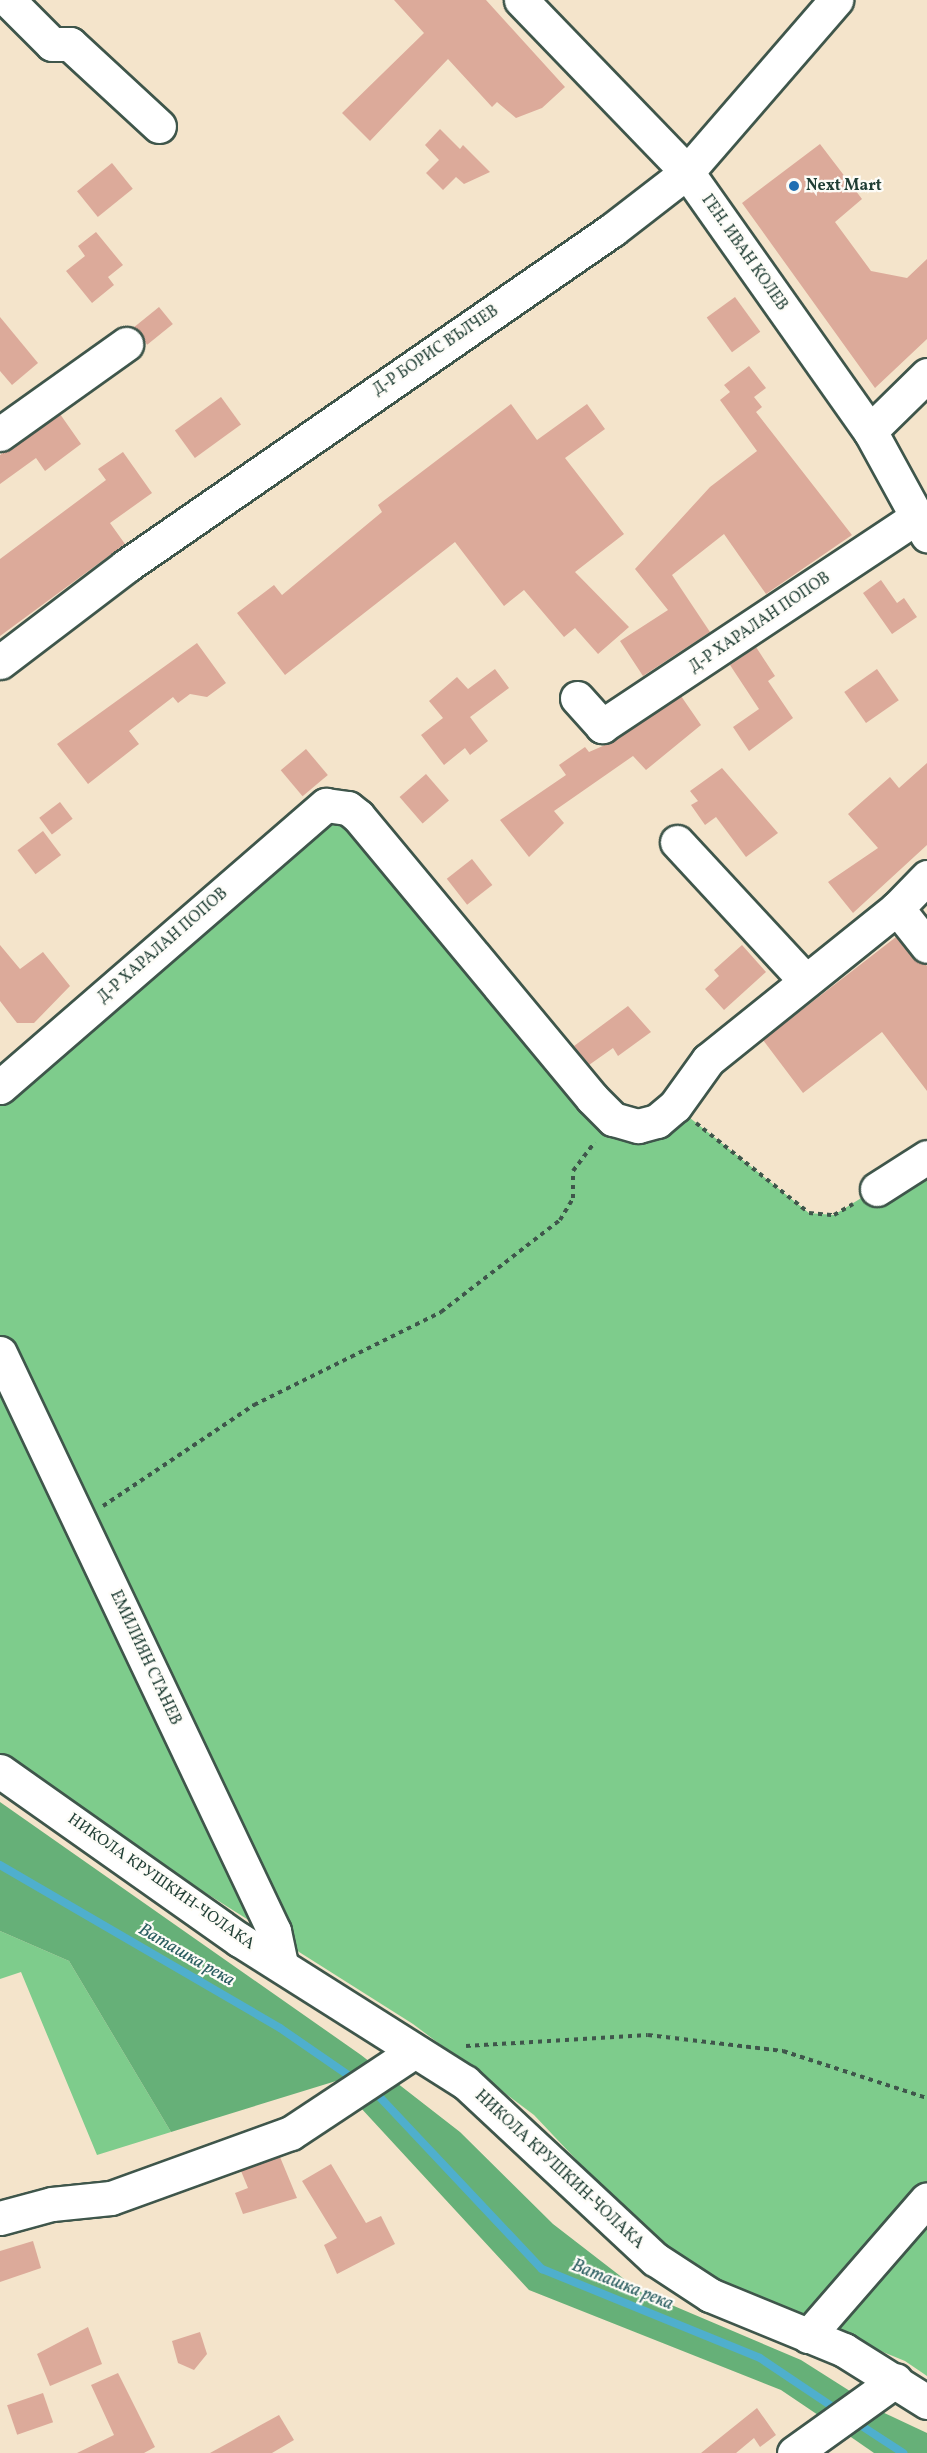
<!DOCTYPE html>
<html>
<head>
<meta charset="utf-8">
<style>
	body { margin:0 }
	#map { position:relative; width:927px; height:2453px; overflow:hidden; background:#f4e4cb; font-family:Vollkorn,serif }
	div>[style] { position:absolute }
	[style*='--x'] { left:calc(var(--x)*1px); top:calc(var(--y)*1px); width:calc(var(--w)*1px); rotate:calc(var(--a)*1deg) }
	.green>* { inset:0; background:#7ecc8c }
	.forest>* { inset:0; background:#66b078 }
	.stream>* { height:8px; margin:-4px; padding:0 4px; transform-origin:4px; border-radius:4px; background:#4fafcd }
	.building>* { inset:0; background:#dcaa9a; transform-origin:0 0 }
	.path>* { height:4px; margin-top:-2px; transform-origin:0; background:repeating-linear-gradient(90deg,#3f564b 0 4.5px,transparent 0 9px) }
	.roads { filter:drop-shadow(2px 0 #3f564b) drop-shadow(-2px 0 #3f564b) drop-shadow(0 2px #3f564b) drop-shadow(0 -2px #3f564b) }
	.minor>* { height:33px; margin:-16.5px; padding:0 16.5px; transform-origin:16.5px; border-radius:16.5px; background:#fff }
	.dots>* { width:16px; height:16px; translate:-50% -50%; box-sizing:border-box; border:3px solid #fdfcf7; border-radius:50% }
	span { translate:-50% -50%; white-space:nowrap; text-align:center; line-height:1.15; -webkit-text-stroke:4.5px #fdfcf7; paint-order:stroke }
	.poi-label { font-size:16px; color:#1f3d34; font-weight:700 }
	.left { translate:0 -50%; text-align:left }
	.street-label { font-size:16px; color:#1f3d34 }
	.water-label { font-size:18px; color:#2d5f62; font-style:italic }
</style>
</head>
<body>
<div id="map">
	<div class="green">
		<i style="clip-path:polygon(326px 805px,613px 1119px,675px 1106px,809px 1213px,834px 1215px,927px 1157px,927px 2376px,905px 2361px,736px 2292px,659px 2247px,534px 2115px,413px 2024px,0 1763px,0 1087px)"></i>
		<i style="clip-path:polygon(0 1931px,69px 1961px,171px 2132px,97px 2155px,21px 1972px,0 1979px)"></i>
	</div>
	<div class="forest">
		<i style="clip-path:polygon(0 1802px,361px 2055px,460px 2132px,553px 2224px,641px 2292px,801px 2360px,853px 2393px,824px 2419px,781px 2390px,529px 2290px,336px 2081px,171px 2132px,69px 1961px,0 1931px)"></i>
		<i style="clip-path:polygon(878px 2410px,927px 2433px,927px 2453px,874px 2453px,848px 2435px)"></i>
	</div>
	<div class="stream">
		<i style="--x:0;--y:1865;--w:324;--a:30.2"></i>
		<i style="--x:280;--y:2028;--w:90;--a:34.6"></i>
		<i style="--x:374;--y:2091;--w:245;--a:46.7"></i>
		<i style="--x:542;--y:2269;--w:235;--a:22.2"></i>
		<i style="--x:760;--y:2358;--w:95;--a:33.9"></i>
		<i style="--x:854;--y:2421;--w:59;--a:33.1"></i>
	</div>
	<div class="building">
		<i style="clip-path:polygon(394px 0,486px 0,565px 87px,542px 108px,516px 118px,497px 102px,492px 107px,448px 59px,370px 141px,342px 113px,424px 33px)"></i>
		<i style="clip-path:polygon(440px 129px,460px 149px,463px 145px,490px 172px,464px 184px,456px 177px,443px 190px,426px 173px,439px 160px,425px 145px)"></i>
		<i style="clip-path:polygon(820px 144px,862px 199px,835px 222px,871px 271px,907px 278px,927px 259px,927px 339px,875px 388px,742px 203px)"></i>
		<i style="left:112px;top:163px;width:33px;height:45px;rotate:51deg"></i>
		<i style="clip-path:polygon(96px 232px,123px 265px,108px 277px,114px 285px,92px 303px,66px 271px,85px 256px,78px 246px)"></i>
		<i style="left:735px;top:297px;width:43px;height:35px;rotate:54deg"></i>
		<i style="left:159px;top:307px;width:22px;height:33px;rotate:51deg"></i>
		<i style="clip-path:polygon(0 317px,38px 363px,12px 385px,0 371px)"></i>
		<i style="clip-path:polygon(749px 366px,766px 388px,754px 397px,762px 407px,756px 412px,852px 535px,766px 594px,724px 534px,672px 575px,710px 632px,643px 676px,620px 641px,668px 610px,635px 569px,710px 487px,757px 451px,720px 400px,730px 392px,724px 385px)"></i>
		<i style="left:221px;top:397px;width:34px;height:57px;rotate:54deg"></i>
		<i style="clip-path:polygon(511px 404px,537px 440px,587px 404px,605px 429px,565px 458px,624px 534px,575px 572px,629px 627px,598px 654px,575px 628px,564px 637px,524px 590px,504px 606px,455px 542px,285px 675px,237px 613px,274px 585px,282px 595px,382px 512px,378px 505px)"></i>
		<i style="clip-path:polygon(60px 414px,81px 444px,45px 471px,36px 458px,0 484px,0 455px)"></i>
		<i style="clip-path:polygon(123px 452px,152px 493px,110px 523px,125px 544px,0 636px,0 559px,106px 480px,98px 469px)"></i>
		<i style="clip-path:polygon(881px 580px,897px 603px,904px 598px,917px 617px,892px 634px,863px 593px)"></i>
		<i style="clip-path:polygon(197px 643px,226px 683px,207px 697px,190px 694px,178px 703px,173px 697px,129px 731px,139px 744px,88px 784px,57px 744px)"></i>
		<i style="clip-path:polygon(756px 647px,775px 676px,768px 681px,793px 718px,749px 751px,733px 727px,759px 709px,730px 665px)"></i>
		<i style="clip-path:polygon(495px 669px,509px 688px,470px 717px,488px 741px,470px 755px,465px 748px,444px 765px,421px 735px,443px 718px,429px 701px,457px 677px,468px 689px)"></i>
		<i style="left:877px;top:669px;width:38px;height:40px;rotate:55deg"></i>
		<i style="clip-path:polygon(681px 696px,701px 725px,646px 770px,633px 756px,554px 811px,564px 823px,529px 857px,500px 820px,566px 775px,559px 765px,585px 747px,589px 752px,612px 742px)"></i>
		<i style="left:306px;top:749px;width:34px;height:33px;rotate:50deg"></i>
		<i style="clip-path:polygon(927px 763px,927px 845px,853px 913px,828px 882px,878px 848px,848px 814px,890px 777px,899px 788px)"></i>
		<i style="clip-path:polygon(722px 768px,778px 833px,746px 857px,716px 817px,705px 825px,691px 805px,698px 801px,690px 791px)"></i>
		<i style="left:426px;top:774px;width:35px;height:35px;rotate:49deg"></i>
		<i style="left:60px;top:802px;width:21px;height:26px;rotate:53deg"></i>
		<i style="left:43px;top:831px;width:30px;height:32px;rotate:53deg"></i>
		<i style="left:472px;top:859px;width:33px;height:32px;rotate:52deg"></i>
		<i style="clip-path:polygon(896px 937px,927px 966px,927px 1091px,882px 1032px,803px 1093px,763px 1040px)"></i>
		<i style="clip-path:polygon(0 945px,20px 969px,43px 952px,70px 986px,34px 1023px,17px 1023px,0 1001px)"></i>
		<i style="clip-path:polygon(742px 945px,766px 972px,724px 1010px,705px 989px,719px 976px,714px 970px)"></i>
		<i style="clip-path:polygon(628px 1006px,651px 1032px,618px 1056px,613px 1048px,589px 1065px,574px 1046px)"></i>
		<i style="clip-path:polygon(280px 2157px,297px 2198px,243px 2214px,235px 2193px,248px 2188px,241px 2171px)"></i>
		<i style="clip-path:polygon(331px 2164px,366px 2223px,381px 2216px,395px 2244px,337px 2274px,324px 2245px,337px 2238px,302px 2181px)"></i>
		<i style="clip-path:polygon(33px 2241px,41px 2268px,0 2282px,0 2251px)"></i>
		<i style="clip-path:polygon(88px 2327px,102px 2364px,50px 2386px,37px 2354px)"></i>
		<i style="clip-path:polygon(200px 2332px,207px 2354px,194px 2370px,178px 2363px,172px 2341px)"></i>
		<i style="clip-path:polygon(118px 2373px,155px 2447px,144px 2453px,77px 2453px,114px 2435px,91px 2385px)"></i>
		<i style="left:43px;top:2393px;width:31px;height:38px;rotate:71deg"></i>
		<i style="clip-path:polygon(757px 2408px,776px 2435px,760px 2447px,754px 2438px,736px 2453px,701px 2453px)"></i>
		<i style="clip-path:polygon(279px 2415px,294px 2440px,272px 2453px,210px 2453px)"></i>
	</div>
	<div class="path">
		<i style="--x:696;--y:1123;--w:144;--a:38.5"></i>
		<i style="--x:809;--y:1213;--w:25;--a:5"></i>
		<i style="--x:834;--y:1215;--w:22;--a:-30"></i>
		<i style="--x:103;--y:1506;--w:182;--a:-33.8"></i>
		<i style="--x:254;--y:1405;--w:209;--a:-26.4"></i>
		<i style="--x:441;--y:1312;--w:150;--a:-37.7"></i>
		<i style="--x:560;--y:1220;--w:26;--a:-59"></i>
		<i style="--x:573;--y:1198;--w:27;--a:-90"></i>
		<i style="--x:573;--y:1171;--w:36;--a:-53"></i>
		<i style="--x:466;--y:2046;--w:182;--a:-3.5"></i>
		<i style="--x:648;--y:2035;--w:136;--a:6.8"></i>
		<i style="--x:783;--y:2051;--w:151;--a:18.1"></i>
	</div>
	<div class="roads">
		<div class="minor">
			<i style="--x:8;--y:0;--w:62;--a:45"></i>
			<i style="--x:52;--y:44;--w:18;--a:0"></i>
			<i style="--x:70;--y:44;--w:121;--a:42.7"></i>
			<i style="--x:521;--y:0;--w:239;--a:46"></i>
			<i style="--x:687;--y:172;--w:317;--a:54.8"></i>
			<i style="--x:870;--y:431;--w:119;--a:61.3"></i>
			<i style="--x:870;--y:431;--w:80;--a:-44.5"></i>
			<i style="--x:0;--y:434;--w:155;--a:-35.5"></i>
			<i style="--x:0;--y:662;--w:158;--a:-37.3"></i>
			<i style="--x:126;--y:566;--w:591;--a:-34.66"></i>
			<i style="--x:612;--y:230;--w:95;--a:-37.7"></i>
			<i style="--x:687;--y:172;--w:228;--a:-49.1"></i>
			<i style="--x:577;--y:698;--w:38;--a:48"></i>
			<i style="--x:602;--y:726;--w:376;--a:-33.6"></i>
			<i style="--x:677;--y:842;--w:187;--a:47.2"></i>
			<i style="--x:897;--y:908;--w:48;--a:51.7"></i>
			<i style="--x:0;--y:1087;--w:431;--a:-40.9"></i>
			<i style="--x:326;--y:805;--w:22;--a:8"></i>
			<i style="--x:348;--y:808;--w:13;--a:39"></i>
			<i style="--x:358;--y:816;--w:366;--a:50.3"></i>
			<i style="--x:592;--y:1098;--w:30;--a:45"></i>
			<i style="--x:613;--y:1119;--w:26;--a:16"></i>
			<i style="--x:638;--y:1126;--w:20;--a:-15"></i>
			<i style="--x:657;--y:1121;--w:23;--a:-40"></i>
			<i style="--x:675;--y:1106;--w:57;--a:-54.3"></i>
			<i style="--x:708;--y:1060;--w:243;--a:-38.8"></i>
			<i style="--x:897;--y:908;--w:43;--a:-45.9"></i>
			<i style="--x:877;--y:1189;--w:59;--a:-32.6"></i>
			<i style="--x:0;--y:1353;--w:640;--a:64.64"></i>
			<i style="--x:274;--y:1931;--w:35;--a:78"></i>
			<i style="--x:0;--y:1771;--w:294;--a:35.2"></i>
			<i style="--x:240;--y:1940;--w:266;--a:32.3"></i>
			<i style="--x:465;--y:2082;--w:260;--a:43"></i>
			<i style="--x:655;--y:2259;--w:66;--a:33.2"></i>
			<i style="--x:710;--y:2295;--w:145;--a:22.3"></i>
			<i style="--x:844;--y:2350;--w:98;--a:32.1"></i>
			<i style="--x:0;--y:2218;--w:54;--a:-15.1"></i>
			<i style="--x:52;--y:2204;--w:59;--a:-5.8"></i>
			<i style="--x:111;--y:2198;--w:191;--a:-19.9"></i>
			<i style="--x:291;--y:2133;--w:145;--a:-33.5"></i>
			<i style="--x:808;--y:2336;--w:181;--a:-49"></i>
			<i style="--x:794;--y:2453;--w:125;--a:-35.6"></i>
		</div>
	</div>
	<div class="dots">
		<i style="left:794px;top:186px;background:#1f6fb2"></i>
	</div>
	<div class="poi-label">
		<span class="left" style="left:806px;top:186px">Next Mart</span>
	</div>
	<div class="street-label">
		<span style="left:744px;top:253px;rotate:55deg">ГЕН. ИВАН КОЛЕВ</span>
		<span style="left:436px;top:351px;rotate:-34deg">Д-Р БОРИС ВЪЛЧЕВ</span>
		<span style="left:760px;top:623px;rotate:-34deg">Д-Р ХАРАЛАН ПОПОВ</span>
		<span style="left:163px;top:946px;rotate:-41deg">Д-Р ХАРАЛАН ПОПОВ</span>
		<span style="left:145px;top:1658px;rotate:65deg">ЕМИЛИЯН СТАНЕВ</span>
		<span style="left:161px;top:1882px;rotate:35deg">НИКОЛА КРУШКИН-ЧОЛАКА</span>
		<span style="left:559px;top:2170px;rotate:43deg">НИКОЛА КРУШКИН-ЧОЛАКА</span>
	</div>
	<div class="water-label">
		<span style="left:186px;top:1956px;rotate:30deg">Ваташка река</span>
		<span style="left:622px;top:2286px;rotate:22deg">Ваташка река</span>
	</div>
</div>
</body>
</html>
